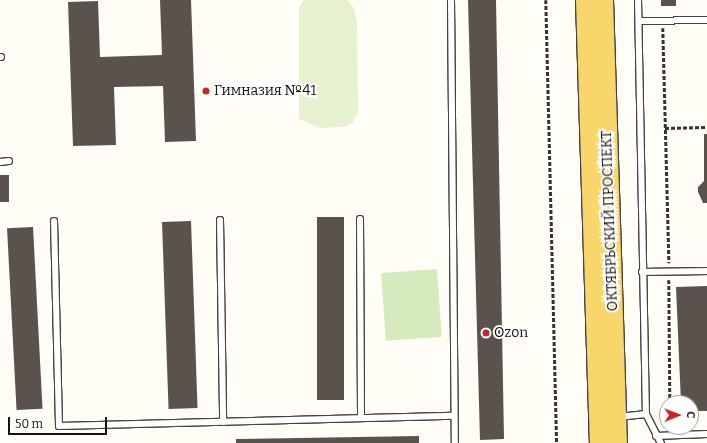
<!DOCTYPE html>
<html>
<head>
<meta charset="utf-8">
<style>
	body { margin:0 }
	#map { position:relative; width:707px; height:443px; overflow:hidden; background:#fffdf5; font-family:Bitter,serif }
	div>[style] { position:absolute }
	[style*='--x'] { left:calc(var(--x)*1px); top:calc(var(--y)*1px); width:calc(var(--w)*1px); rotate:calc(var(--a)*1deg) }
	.green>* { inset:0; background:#d5ebbd; transform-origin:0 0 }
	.pitch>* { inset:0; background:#e6f2cf }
	.building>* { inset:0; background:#5a524d; transform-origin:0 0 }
	.path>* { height:2.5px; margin-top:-1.25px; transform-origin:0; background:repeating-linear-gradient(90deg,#333 0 4px,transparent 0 6px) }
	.roads { filter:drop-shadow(1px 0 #444) drop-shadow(-1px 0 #444) drop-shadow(0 1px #444) drop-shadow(0 -1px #444) }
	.lane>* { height:6px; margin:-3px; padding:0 3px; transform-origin:3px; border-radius:3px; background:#fff }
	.primary>* { height:20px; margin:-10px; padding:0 10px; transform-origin:10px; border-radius:10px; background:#f9d66b }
	.dots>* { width:11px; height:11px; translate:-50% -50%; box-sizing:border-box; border:2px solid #fff; border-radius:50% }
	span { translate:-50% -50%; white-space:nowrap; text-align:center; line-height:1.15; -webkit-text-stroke:4px #fff; paint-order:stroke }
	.poi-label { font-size:14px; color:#111 }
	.left { translate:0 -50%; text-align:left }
	.street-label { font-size:14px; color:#111 }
	.north { position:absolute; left:659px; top:395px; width:40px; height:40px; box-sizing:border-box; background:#fff; border:1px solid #a0a0a0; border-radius:50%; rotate:89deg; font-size:11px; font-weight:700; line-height:16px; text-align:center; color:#111 }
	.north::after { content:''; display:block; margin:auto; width:14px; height:18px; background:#c4262e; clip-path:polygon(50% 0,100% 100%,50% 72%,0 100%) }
	.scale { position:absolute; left:8px; top:417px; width:99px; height:18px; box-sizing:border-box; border:2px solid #111; border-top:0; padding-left:5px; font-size:12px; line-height:14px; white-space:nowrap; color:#111; -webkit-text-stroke:3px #fff; paint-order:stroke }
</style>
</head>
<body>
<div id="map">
	<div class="green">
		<i style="left:437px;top:269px;width:68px;height:56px;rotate:86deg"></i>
	</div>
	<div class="pitch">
		<i style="clip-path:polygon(304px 0,347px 0,354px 8px,357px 21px,358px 113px,352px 123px,343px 127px,320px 128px,299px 119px,299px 7px)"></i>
	</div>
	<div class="building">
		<i style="clip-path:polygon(160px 0,191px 0,196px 141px,165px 142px,163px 86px,114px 87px,116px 145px,73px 146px,68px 2px,98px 1px,100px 57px,162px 55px)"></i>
		<i style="clip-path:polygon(468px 0,496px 0,504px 439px,480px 440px)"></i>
		<i style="left:661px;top:0;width:15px;height:6px"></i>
		<i style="clip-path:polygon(704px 134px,707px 134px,707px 203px,703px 203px,698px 192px,698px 187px,704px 181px)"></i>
		<i style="left:0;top:175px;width:9px;height:27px"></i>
		<i style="left:317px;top:217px;width:27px;height:183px"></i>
		<i style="left:191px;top:221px;width:187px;height:29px;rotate:88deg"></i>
		<i style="left:33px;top:227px;width:182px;height:26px;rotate:87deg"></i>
		<i style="clip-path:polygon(707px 286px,707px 411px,691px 411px,691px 403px,681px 403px,676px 287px)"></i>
		<i style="clip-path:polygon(419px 436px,419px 443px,236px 443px,236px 439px)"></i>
	</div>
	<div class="path">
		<i style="--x:546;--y:0;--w:443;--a:88.6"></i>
		<i style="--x:663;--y:28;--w:235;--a:88.5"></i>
		<i style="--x:665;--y:128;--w:40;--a:-1.4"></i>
		<i style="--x:669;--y:280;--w:123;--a:89.5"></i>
	</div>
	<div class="roads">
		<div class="lane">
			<i style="--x:451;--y:0;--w:443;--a:89.5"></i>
			<i style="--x:638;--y:0;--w:414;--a:88.9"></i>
			<i style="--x:639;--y:21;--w:68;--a:-0.8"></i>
			<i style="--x:0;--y:57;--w:1;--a:0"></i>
			<i style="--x:0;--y:162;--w:9;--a:-6"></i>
			<i style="--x:360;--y:219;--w:199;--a:89.7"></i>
			<i style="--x:220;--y:220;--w:202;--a:89.1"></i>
			<i style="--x:54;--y:221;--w:205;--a:88.6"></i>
			<i style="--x:59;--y:426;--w:395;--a:-1.5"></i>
			<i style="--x:642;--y:272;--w:65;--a:-0.9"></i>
			<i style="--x:618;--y:417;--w:28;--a:-6"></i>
			<i style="--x:646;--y:414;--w:33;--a:63"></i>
			<i style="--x:656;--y:436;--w:51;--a:-2.2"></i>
		</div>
		<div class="primary">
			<i style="--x:586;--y:0;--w:443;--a:88.2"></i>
			<i style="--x:603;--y:0;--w:443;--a:88.2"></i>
		</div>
	</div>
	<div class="dots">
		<i style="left:206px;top:91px;background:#c4262e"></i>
		<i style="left:486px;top:333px;background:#c4262e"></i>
	</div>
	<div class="poi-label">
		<span class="left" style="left:214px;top:91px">Гимназия №41</span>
		<span class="left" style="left:494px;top:333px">Ozon</span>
	</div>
	<div class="street-label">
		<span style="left:610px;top:221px;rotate:-92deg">ОКТЯБРЬСКИЙ ПРОСПЕКТ</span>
	</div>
	<div class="north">С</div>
	<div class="scale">50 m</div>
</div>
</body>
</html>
